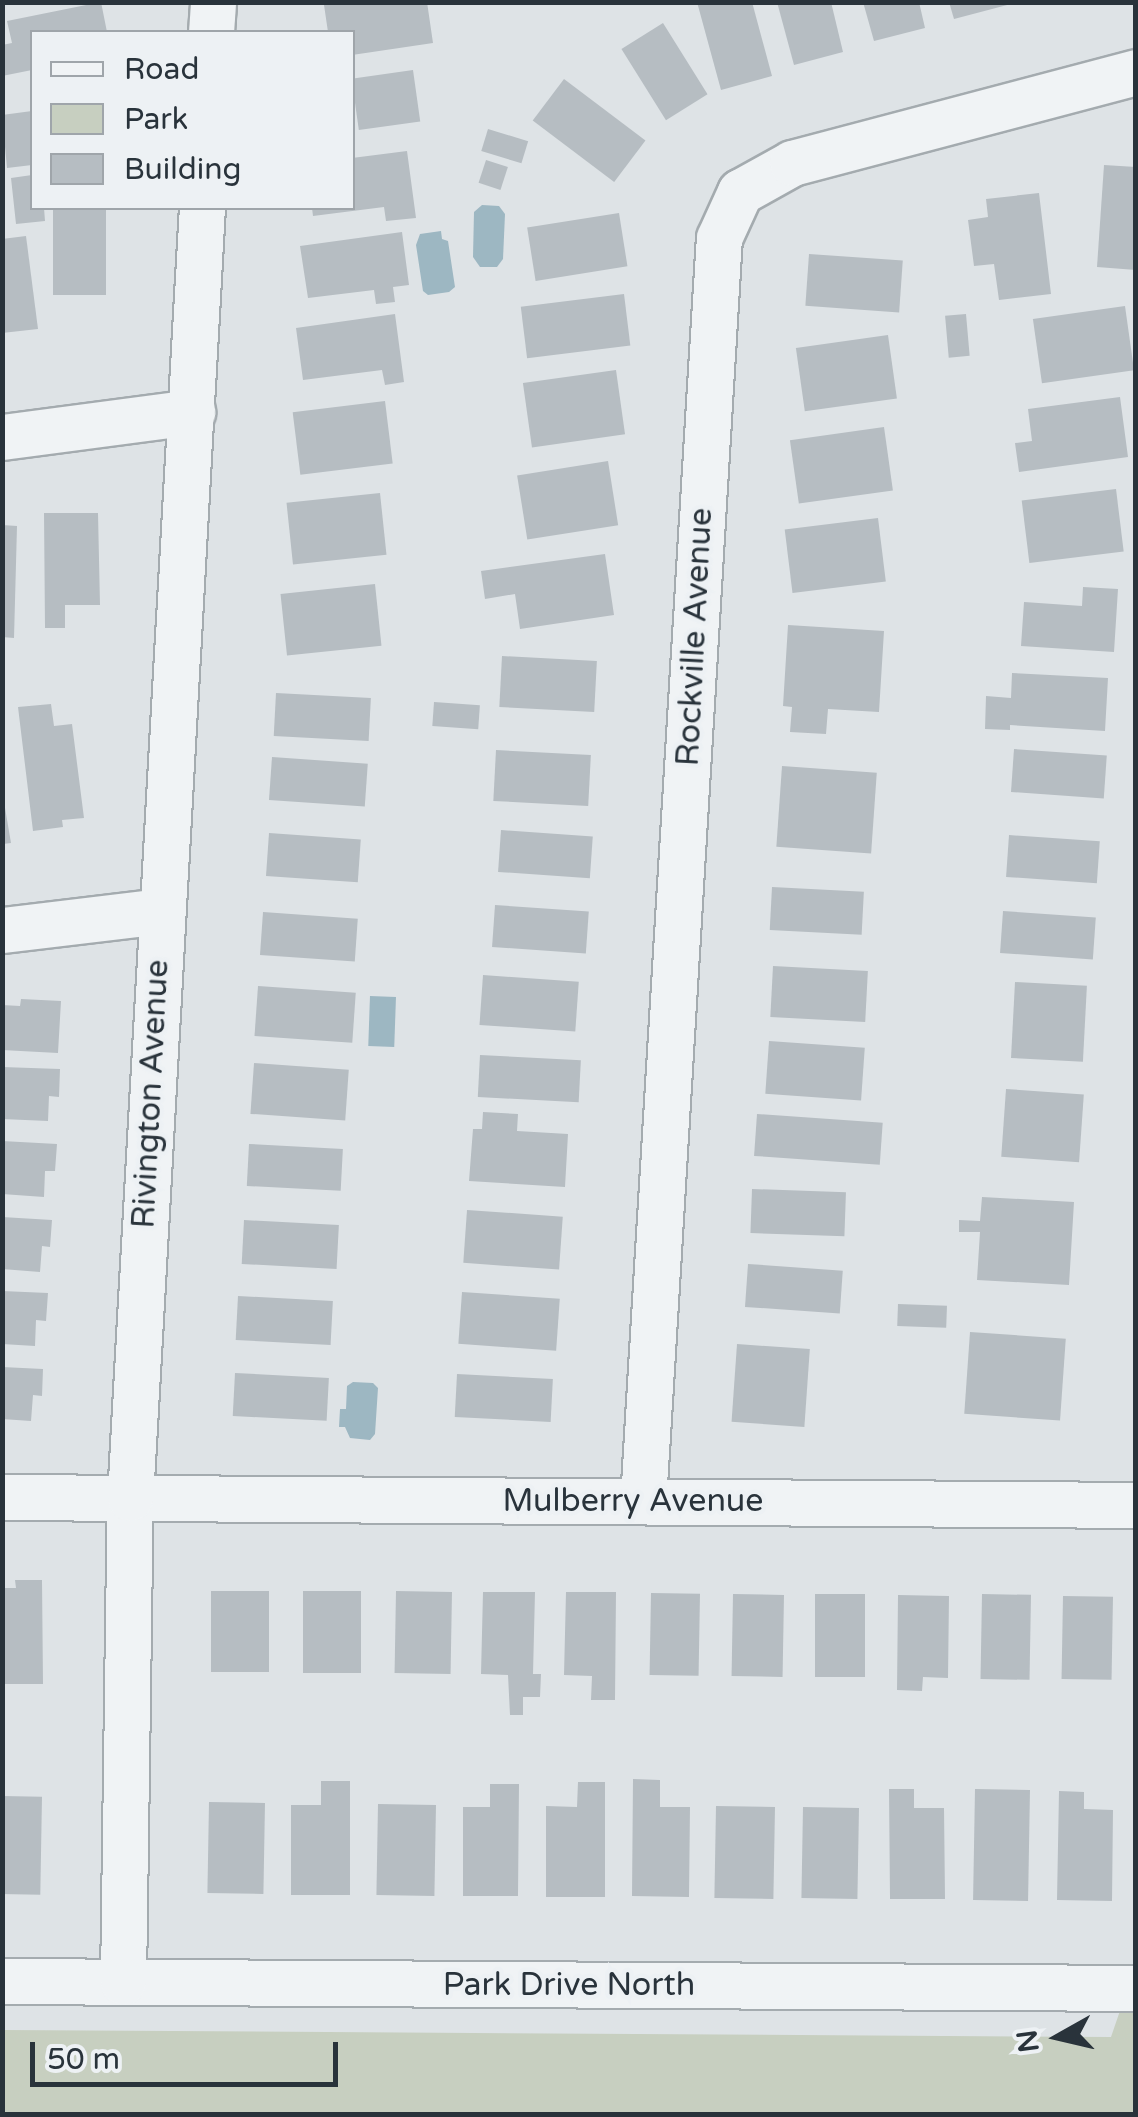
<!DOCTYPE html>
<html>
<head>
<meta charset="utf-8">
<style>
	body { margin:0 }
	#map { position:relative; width:1138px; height:2117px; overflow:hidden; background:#dee3e6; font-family:"Varela Round",sans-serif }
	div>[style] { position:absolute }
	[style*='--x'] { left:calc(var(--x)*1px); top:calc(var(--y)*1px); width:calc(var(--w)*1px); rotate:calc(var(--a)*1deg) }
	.green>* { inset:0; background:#c7cfc0 }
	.water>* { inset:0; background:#9db7c2; transform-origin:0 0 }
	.building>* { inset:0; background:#b6bdc2; transform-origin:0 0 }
	.roads { filter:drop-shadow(2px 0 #a4abaf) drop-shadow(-2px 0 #a4abaf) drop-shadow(0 2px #a4abaf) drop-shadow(0 -2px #a4abaf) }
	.minor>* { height:45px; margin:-22.5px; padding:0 22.5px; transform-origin:22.5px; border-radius:22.5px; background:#f0f3f5 }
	span { translate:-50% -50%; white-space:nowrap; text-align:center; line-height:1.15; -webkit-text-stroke:9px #edf1f4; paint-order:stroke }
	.street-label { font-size:32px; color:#29333b }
	.frame { position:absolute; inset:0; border:5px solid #29333b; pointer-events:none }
	.legend { position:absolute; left:30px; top:30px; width:325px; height:180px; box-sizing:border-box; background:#edf1f4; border:2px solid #9fa5aa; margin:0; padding:12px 18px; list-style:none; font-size:30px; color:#29333b }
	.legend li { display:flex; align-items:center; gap:20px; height:50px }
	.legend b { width:50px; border:2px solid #9fa5aa }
	.north { position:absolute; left:1008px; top:1987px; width:100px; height:100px; -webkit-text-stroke:8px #edf1f4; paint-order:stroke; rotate:262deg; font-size:28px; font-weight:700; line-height:40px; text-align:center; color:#29333b }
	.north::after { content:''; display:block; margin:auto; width:35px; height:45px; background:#29333b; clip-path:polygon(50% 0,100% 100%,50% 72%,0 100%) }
	.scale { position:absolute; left:30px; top:2042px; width:308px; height:45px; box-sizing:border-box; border:5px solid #29333b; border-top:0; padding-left:12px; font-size:30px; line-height:35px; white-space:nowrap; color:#29333b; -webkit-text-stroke:8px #edf1f4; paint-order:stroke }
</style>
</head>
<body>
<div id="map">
	<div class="green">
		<i style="clip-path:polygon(1135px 1967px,1135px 2114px,3px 2114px,3px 2030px,1111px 2037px)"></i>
	</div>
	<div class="water">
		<i style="clip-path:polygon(482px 205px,499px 206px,505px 214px,503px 259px,497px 267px,480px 267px,473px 257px,474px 212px)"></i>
		<i style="clip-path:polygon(441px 231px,442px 239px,448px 241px,455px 287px,449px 292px,428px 295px,423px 291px,416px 245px,420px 234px)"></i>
		<i style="left:370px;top:996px;width:26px;height:50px;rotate:2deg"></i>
		<i style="clip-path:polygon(353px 1382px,373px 1383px,378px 1388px,375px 1434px,370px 1440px,350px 1438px,345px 1427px,339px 1427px,340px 1409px,346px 1409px,347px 1386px)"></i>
	</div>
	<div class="building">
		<i style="clip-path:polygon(101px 2px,107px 32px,32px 32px,32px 70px,2px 76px,2px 45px,12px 43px,7px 21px)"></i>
		<i style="clip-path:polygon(339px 2px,427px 2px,433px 43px,352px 55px,352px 32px,328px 32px,324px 5px)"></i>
		<i style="clip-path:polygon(697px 2px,752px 2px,772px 76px,721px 90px)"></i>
		<i style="clip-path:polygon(777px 2px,831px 2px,843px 52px,794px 65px)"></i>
		<i style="clip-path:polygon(863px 2px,919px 2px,925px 28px,874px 41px)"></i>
		<i style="clip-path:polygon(949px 2px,1011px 2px,1011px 4px,954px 19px)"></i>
		<i style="left:663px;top:23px;width:84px;height:49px;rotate:58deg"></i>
		<i style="left:413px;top:70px;width:52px;height:62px;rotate:82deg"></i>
		<i style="left:564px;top:79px;width:102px;height:52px;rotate:37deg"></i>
		<i style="clip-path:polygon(32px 111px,32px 165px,7px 168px,2px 115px)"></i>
		<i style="left:488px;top:129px;width:42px;height:23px;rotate:17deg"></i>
		<i style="clip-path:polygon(407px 151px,416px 218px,386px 221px,384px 207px,313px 216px,312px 208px,352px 208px,352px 158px)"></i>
		<i style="left:486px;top:160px;width:23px;height:24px;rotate:18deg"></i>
		<i style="clip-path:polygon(1104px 165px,1136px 167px,1136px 270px,1097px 267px)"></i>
		<i style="clip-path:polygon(32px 175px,32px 208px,44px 208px,45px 221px,16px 224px,11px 178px)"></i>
		<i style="clip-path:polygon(1039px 193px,1051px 294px,999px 300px,994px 264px,974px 266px,968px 220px,988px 217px,986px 199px)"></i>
		<i style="left:53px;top:208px;width:53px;height:87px"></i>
		<i style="left:619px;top:213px;width:54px;height:93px;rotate:81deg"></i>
		<i style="clip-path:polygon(402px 232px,409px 285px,393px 287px,395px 302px,376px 304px,374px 290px,308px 298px,300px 246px)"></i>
		<i style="clip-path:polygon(26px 236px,38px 329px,2px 333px,2px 239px)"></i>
		<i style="left:809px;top:254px;width:94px;height:52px;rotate:4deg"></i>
		<i style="left:624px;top:294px;width:52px;height:104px;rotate:83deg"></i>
		<i style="left:1125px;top:306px;width:65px;height:93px;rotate:82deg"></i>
		<i style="clip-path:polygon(395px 314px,404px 382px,385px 385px,382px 370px,303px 380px,296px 328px)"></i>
		<i style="left:966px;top:314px;width:42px;height:21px;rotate:85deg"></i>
		<i style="left:888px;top:335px;width:64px;height:93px;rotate:82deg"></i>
		<i style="left:616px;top:370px;width:65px;height:94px;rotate:82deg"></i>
		<i style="clip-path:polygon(1120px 397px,1128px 457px,1019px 472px,1015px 443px,1032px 441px,1028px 409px)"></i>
		<i style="left:385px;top:401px;width:63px;height:93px;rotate:83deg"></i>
		<i style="left:884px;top:427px;width:64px;height:95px;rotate:82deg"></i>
		<i style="left:608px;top:461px;width:65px;height:92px;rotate:81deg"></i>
		<i style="left:1116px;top:489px;width:63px;height:95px;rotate:83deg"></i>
		<i style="left:380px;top:493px;width:62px;height:94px;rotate:84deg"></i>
		<i style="clip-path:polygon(44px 513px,98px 513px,100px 605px,65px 605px,65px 628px,45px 628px)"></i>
		<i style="left:878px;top:518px;width:64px;height:94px;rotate:83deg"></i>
		<i style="clip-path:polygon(2px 525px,17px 526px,14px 638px,2px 637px)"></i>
		<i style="clip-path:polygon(605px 554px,614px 615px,520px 629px,515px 594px,485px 599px,481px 571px)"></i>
		<i style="left:375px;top:584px;width:62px;height:95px;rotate:84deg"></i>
		<i style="clip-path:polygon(1083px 587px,1118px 589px,1114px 652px,1021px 646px,1024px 602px,1082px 606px)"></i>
		<i style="clip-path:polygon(788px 625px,884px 631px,879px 712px,828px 709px,826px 734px,790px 732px,792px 707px,783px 706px)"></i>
		<i style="left:502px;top:656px;width:95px;height:51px;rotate:3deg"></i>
		<i style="clip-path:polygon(1012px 673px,1108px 678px,1105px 731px,1010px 725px,1010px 730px,985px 729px,986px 696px,1011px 698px)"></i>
		<i style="left:276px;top:693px;width:95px;height:43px;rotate:3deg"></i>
		<i style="left:434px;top:702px;width:46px;height:24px;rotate:4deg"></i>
		<i style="clip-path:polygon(51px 704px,54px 726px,72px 724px,84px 818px,62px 820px,63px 827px,33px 831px,18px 707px)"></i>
		<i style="left:1014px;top:749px;width:93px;height:43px;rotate:4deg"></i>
		<i style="left:496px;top:750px;width:95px;height:51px;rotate:3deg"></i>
		<i style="left:272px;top:757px;width:96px;height:43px;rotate:4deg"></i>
		<i style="left:782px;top:766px;width:95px;height:81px;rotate:4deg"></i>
		<i style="clip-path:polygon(3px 796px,11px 843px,3px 844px)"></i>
		<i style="left:501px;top:830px;width:92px;height:42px;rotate:4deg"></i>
		<i style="left:269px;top:833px;width:92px;height:43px;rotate:4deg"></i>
		<i style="left:1009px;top:835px;width:91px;height:42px;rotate:4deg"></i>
		<i style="left:772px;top:887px;width:92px;height:43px;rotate:3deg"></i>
		<i style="left:495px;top:905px;width:94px;height:42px;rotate:4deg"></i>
		<i style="left:1003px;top:911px;width:93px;height:42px;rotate:4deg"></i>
		<i style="left:263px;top:912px;width:95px;height:43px;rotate:4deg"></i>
		<i style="left:773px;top:966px;width:95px;height:51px;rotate:3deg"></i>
		<i style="left:483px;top:975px;width:96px;height:50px;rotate:4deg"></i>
		<i style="left:1015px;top:982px;width:72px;height:76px;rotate:3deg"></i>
		<i style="left:258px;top:986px;width:98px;height:50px;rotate:4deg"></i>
		<i style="clip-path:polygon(21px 999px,61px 1001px,58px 1053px,2px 1050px,2px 1005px,20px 1006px)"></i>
		<i style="left:769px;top:1041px;width:96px;height:53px;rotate:4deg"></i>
		<i style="left:480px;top:1055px;width:101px;height:42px;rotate:3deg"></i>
		<i style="left:254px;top:1063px;width:95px;height:51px;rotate:4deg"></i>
		<i style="clip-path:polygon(2px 1067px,60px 1069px,59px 1097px,49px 1096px,48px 1121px,2px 1119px)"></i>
		<i style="left:1006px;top:1089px;width:78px;height:68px;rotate:4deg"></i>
		<i style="clip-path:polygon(483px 1112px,518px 1114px,517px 1131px,568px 1134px,565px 1187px,469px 1181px,473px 1129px,482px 1129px)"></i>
		<i style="left:757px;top:1114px;width:126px;height:42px;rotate:4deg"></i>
		<i style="clip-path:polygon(2px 1141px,57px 1144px,55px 1171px,45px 1171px,44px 1197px,2px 1194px)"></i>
		<i style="left:249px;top:1144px;width:94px;height:42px;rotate:3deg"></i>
		<i style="left:752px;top:1189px;width:94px;height:44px;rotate:2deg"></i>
		<i style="clip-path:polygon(982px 1197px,1074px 1202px,1069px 1285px,977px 1280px,980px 1232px,959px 1232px,959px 1220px,980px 1221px)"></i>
		<i style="left:467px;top:1210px;width:96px;height:53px;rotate:4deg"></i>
		<i style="clip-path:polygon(2px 1217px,52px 1220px,50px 1247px,42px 1246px,40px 1272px,2px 1269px)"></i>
		<i style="left:244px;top:1220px;width:95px;height:44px;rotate:3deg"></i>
		<i style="left:748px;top:1264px;width:95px;height:43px;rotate:4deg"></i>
		<i style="clip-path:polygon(2px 1291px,48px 1293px,46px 1321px,36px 1320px,35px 1346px,2px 1344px)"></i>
		<i style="left:462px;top:1292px;width:98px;height:52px;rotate:4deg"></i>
		<i style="left:238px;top:1296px;width:95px;height:44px;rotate:3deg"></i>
		<i style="left:898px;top:1304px;width:49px;height:22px;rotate:2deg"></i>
		<i style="left:970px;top:1332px;width:96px;height:82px;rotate:4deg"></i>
		<i style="left:737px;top:1344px;width:73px;height:78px;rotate:4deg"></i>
		<i style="clip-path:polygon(2px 1367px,43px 1369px,42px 1396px,33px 1395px,31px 1421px,2px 1419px)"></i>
		<i style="left:235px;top:1373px;width:94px;height:43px;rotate:3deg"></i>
		<i style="left:457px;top:1374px;width:96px;height:43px;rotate:3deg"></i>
		<i style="clip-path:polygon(15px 1580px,42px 1580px,43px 1684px,2px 1684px,2px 1588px,16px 1588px)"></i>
		<i style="left:211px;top:1591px;width:58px;height:81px"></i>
		<i style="left:303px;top:1591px;width:58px;height:82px"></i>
		<i style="left:396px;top:1591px;width:56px;height:82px;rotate:1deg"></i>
		<i style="clip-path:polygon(483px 1592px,535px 1592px,533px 1674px,541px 1674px,540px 1697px,523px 1697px,523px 1715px,510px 1715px,508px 1675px,481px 1674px)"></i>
		<i style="clip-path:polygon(566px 1592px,616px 1592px,615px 1700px,591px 1700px,592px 1676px,564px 1675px)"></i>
		<i style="left:651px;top:1593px;width:49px;height:82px;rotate:1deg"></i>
		<i style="left:733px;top:1594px;width:51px;height:82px;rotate:1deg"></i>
		<i style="left:815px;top:1594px;width:50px;height:83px"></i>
		<i style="left:982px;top:1594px;width:49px;height:85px;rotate:1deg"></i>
		<i style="clip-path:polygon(898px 1595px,949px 1596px,948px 1678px,923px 1677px,922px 1691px,897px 1690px)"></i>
		<i style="left:1063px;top:1596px;width:50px;height:83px;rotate:1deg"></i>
		<i style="clip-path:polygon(633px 1779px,660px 1780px,660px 1807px,690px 1807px,689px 1897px,632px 1896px)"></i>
		<i style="clip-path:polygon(321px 1781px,350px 1781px,350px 1895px,291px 1895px,291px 1805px,321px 1805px)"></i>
		<i style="clip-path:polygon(578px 1782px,605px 1782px,605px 1897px,546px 1897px,546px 1806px,577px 1807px)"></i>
		<i style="clip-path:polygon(490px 1784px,519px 1784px,518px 1896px,463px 1896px,463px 1807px,490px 1807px)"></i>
		<i style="clip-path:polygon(889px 1789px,914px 1789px,914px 1808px,944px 1808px,945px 1899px,890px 1899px)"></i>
		<i style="left:975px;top:1789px;width:55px;height:111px;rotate:1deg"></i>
		<i style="clip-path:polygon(1059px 1791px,1084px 1792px,1084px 1809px,1113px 1810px,1112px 1901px,1057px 1900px)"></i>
		<i style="left:2px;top:1796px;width:40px;height:98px;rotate:1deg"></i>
		<i style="left:209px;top:1802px;width:56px;height:91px;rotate:1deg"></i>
		<i style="left:378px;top:1804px;width:58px;height:91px;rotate:1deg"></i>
		<i style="left:716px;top:1806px;width:59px;height:92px;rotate:1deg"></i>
		<i style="left:803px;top:1807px;width:56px;height:91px;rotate:1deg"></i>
	</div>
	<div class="roads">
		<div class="minor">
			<i style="--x:211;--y:32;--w:30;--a:-86"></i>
			<i style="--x:2;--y:437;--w:192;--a:-7.5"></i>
			<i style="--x:2;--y:930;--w:160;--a:-6.8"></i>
			<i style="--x:2;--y:1497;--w:1134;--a:0.4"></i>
			<i style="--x:643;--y:1501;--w:1265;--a:-86.56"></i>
			<i style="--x:719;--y:238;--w:51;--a:-65.5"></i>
			<i style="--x:740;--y:192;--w:60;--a:-29.1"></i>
			<i style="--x:792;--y:163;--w:356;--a:-14.8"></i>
			<i style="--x:2;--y:1981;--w:1134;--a:0.35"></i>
			<i style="--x:123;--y:1982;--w:484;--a:-89.2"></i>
			<i style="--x:130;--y:1498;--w:1292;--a:-86.81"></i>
		</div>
	</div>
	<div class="street-label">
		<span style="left:695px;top:637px;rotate:-87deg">Rockville Avenue</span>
		<span style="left:151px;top:1094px;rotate:-87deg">Rivington Avenue</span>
		<span style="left:633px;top:1501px">Mulberry Avenue</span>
		<span style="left:569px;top:1985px">Park Drive North</span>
	</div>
	<div class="frame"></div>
	<ul class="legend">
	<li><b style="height:12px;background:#f0f3f5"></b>Road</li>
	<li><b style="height:28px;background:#c7cfc0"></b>Park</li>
	<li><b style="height:28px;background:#b6bdc2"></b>Building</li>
	</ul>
	<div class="north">N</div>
	<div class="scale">50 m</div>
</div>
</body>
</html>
